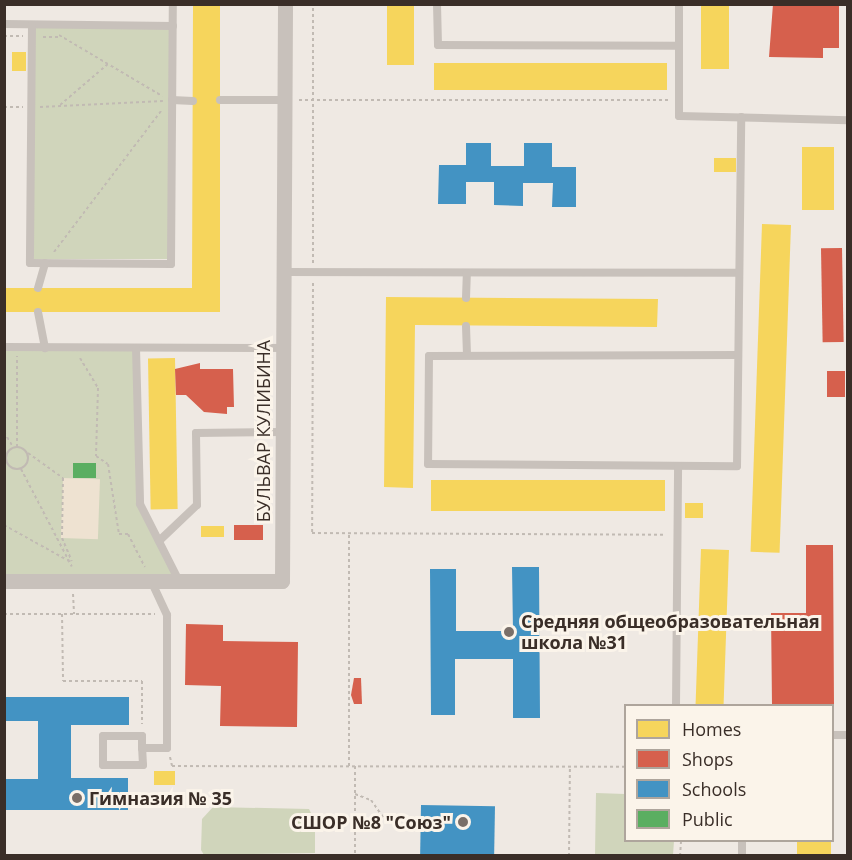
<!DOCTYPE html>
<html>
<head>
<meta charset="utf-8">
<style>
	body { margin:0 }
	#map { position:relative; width:852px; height:860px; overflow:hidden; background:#efe9e3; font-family:"Open Sans",sans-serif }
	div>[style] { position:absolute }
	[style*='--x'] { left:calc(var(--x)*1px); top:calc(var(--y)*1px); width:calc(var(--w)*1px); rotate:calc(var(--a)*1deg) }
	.green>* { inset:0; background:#d0d5bb; transform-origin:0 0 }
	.plaza>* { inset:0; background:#eee2d1; transform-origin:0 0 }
	.homes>* { inset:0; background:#f6d55c; transform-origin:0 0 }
	.shops>* { inset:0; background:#d6604d; transform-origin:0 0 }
	.schools>* { inset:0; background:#4393c3; transform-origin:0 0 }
	.public>* { inset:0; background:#5aae61; transform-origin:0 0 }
	.path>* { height:2px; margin-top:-1px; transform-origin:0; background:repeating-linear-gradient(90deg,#c1bab3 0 3px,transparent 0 6px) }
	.path>.ring { margin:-1px; padding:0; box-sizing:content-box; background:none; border:2px solid #c1bab3; border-radius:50% }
	.service>* { height:8px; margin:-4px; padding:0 4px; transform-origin:4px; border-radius:4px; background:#c8c1bb }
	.minor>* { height:15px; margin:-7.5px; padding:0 7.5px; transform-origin:7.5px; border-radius:7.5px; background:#c8c1bb }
	.dots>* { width:16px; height:16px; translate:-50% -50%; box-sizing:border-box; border:3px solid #fbf4ea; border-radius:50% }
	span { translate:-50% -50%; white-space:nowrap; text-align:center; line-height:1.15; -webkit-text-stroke:6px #fbf4ea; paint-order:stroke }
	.street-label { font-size:18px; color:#3a2e28 }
	.poi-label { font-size:18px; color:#3a2e28; font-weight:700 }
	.left { translate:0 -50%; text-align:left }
	.right { translate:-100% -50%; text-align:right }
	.frame { position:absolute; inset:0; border:6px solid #3a2e28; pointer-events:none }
	.legend { position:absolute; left:624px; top:704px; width:210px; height:138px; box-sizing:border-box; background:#fbf4ea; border:2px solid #aea59c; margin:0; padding:8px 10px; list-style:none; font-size:18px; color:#3a2e28 }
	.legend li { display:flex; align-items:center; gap:12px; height:30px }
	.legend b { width:30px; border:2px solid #aea59c }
</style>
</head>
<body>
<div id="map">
	<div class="green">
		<i style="left:34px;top:28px;width:135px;height:231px"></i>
		<i style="clip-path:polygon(5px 349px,135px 350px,139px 505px,177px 580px,5px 579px)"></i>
		<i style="clip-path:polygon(596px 793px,625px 794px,626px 840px,674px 841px,673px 855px,595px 855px)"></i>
		<i style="clip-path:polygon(213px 807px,309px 809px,315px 821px,315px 853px,204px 855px,201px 850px,202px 819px)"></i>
	</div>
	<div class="plaza">
		<i style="left:63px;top:478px;width:37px;height:60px;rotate:2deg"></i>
	</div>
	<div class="homes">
		<i style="clip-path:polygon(193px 4px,220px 4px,220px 312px,4px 312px,4px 288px,192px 288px)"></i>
		<i style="left:387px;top:4px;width:27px;height:61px"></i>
		<i style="left:701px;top:4px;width:28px;height:65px"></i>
		<i style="left:12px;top:52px;width:14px;height:19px"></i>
		<i style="left:434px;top:63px;width:233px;height:27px"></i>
		<i style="left:802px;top:147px;width:32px;height:63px"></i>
		<i style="left:714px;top:158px;width:22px;height:14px"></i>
		<i style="left:762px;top:224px;width:29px;height:328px;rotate:2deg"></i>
		<i style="clip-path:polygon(386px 297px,658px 299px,657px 327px,415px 325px,413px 488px,384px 487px)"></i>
		<i style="left:175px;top:358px;width:151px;height:27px;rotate:89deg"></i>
		<i style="left:665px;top:480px;width:31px;height:234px;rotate:90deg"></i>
		<i style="left:685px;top:503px;width:18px;height:15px"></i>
		<i style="left:201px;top:526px;width:23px;height:11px"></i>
		<i style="left:701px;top:549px;width:28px;height:157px;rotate:2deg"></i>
		<i style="left:154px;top:771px;width:21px;height:14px"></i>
		<i style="left:797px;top:840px;width:34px;height:16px"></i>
	</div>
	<div class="shops">
		<i style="clip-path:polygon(773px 4px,839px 4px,839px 48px,823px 48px,823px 58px,769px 57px)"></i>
		<i style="left:842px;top:248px;width:94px;height:21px;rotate:89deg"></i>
		<i style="clip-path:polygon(200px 363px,200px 369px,233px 369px,234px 407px,227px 407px,227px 414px,204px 412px,186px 395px,176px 395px,175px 369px)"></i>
		<i style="left:845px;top:371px;width:26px;height:18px;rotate:90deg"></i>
		<i style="left:234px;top:525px;width:29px;height:15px"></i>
		<i style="clip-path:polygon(806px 545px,833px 545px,834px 706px,772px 706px,771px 613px,806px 613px)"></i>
		<i style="clip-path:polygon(186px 624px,223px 625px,223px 641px,298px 642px,297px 727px,220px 726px,221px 686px,185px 685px)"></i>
		<i style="clip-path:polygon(354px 678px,361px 678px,362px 704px,354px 704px,351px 695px)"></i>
	</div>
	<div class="schools">
		<i style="clip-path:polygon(466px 143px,491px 143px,491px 166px,524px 166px,524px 143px,552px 143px,552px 167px,576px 167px,576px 207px,552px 207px,553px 183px,523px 183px,523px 206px,494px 205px,494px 182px,466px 182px,466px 204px,438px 204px,439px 165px,466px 165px)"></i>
		<i style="clip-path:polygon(512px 567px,539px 567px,540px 718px,513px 718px,513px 659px,455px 659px,455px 715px,431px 715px,430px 569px,456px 569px,456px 631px,513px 631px)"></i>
		<i style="clip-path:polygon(4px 697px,129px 697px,129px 725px,71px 725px,71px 778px,128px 778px,128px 810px,4px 810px,4px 779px,38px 779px,38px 721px,4px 721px)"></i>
		<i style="left:421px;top:805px;width:74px;height:51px;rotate:1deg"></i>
	</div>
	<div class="public">
		<i style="left:73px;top:463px;width:23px;height:15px"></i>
	</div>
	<div class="path">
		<i style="--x:59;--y:35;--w:120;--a:30.6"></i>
		<i style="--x:4;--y:36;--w:19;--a:0"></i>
		<i style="--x:43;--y:37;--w:16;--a:0"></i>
		<i style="--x:299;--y:100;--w:369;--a:0"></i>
		<i style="--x:60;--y:105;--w:65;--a:-40.6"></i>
		<i style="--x:4;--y:107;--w:19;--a:0"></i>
		<i style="--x:40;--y:107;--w:123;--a:-2.8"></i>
		<i style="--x:54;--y:252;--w:177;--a:-52.8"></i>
		<i style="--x:313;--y:263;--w:259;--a:-90"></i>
		<i style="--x:313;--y:283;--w:250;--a:90.2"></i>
		<i style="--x:312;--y:533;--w:354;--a:0.3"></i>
		<i style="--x:80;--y:358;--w:35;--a:59"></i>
		<i style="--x:98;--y:388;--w:68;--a:91.7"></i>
		<i style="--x:96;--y:456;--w:14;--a:34"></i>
		<i style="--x:108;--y:464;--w:71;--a:81.1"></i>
		<i style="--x:119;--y:534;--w:9;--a:0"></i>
		<i style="--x:128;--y:534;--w:37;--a:63"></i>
		<i style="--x:4;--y:432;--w:17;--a:59"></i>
		<i class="ring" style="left:6px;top:447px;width:20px;height:20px"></i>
		<i style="--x:17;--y:447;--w:91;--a:-90"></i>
		<i style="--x:28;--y:453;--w:43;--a:35.5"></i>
		<i style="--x:63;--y:478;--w:60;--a:91"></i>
		<i style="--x:62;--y:538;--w:25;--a:67"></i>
		<i style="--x:21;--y:469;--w:110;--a:62.5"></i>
		<i style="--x:4;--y:525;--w:74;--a:29"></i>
		<i style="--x:349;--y:535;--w:231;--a:90"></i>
		<i style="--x:73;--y:594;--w:20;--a:87"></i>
		<i style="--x:4;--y:614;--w:151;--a:0"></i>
		<i style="--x:62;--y:614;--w:67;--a:89.1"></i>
		<i style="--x:63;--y:681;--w:79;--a:0"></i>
		<i style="--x:142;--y:681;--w:43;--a:90"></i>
		<i style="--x:170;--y:757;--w:9;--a:77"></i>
		<i style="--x:172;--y:766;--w:454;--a:0.1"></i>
		<i style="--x:355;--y:766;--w:90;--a:90"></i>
		<i style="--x:355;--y:794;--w:17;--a:21"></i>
		<i style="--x:371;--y:800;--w:28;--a:55"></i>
		<i style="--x:569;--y:856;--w:89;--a:-89.4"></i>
		<i style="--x:680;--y:856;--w:16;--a:-86"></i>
	</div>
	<div class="service">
		<i style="--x:437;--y:4;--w:41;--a:88.6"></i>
		<i style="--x:438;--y:45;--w:241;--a:0.2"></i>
		<i style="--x:679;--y:4;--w:112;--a:90"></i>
		<i style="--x:679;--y:116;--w:169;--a:1.4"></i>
		<i style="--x:4;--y:24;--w:169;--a:0.7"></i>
		<i style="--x:32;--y:25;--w:238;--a:90.5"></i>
		<i style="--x:30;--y:263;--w:141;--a:0.4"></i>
		<i style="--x:171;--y:264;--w:260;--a:-89.6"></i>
		<i style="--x:172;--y:100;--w:21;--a:3"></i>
		<i style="--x:220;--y:100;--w:64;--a:0"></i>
		<i style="--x:283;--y:272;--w:456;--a:0.1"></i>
		<i style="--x:38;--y:288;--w:26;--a:-74"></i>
		<i style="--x:466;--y:298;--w:25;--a:-88"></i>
		<i style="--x:38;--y:312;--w:37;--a:79"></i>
		<i style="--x:466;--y:326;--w:29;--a:88"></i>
		<i style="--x:4;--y:347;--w:279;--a:0.2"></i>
		<i style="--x:136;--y:348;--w:156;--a:88.5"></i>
		<i style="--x:140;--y:504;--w:86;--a:63.1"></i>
		<i style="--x:738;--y:355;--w:309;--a:179.8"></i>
		<i style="--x:429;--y:356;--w:108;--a:90.5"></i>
		<i style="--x:428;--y:464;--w:309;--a:0.4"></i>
		<i style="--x:737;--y:466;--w:349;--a:-89.3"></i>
		<i style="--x:159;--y:541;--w:52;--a:-43.5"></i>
		<i style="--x:197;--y:505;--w:72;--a:-90.8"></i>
		<i style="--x:196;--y:433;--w:86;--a:-0.7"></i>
		<i style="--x:676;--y:706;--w:240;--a:-89.5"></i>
		<i style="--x:832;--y:735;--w:16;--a:0"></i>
		<i style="--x:142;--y:748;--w:12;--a:-90"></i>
		<i style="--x:142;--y:736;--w:39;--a:180"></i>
		<i style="--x:103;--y:736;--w:29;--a:90"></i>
		<i style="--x:103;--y:765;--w:40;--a:0"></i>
		<i style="--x:143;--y:765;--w:17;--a:-93"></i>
		<i style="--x:142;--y:748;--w:25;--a:0"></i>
		<i style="--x:167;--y:748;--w:133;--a:-90"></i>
		<i style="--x:167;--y:615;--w:38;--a:-115"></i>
		<i style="--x:742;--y:840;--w:16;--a:90"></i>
	</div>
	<div class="minor">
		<i style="--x:4;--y:581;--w:278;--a:0"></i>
		<i style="--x:282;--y:581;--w:577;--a:-89.7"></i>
	</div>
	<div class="dots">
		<i style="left:509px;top:632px;background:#796f69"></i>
		<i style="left:77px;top:798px;background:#796f69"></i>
		<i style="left:463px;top:822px;background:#796f69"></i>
	</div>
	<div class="street-label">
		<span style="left:263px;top:431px;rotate:-90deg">БУЛЬВАР КУЛИБИНА</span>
	</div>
	<div class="poi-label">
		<span class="left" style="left:521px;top:632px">Средняя общеобразовательная<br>школа №31</span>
		<span class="left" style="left:89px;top:798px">Гимназия № 35</span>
		<span class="right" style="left:451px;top:822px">СШОР №8 "Союз"</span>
	</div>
	<div class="frame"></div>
	<ul class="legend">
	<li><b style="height:16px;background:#f6d55c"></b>Homes</li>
	<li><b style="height:16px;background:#d6604d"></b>Shops</li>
	<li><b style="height:16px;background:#4393c3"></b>Schools</li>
	<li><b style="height:16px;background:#5aae61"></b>Public</li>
	</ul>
</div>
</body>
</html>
